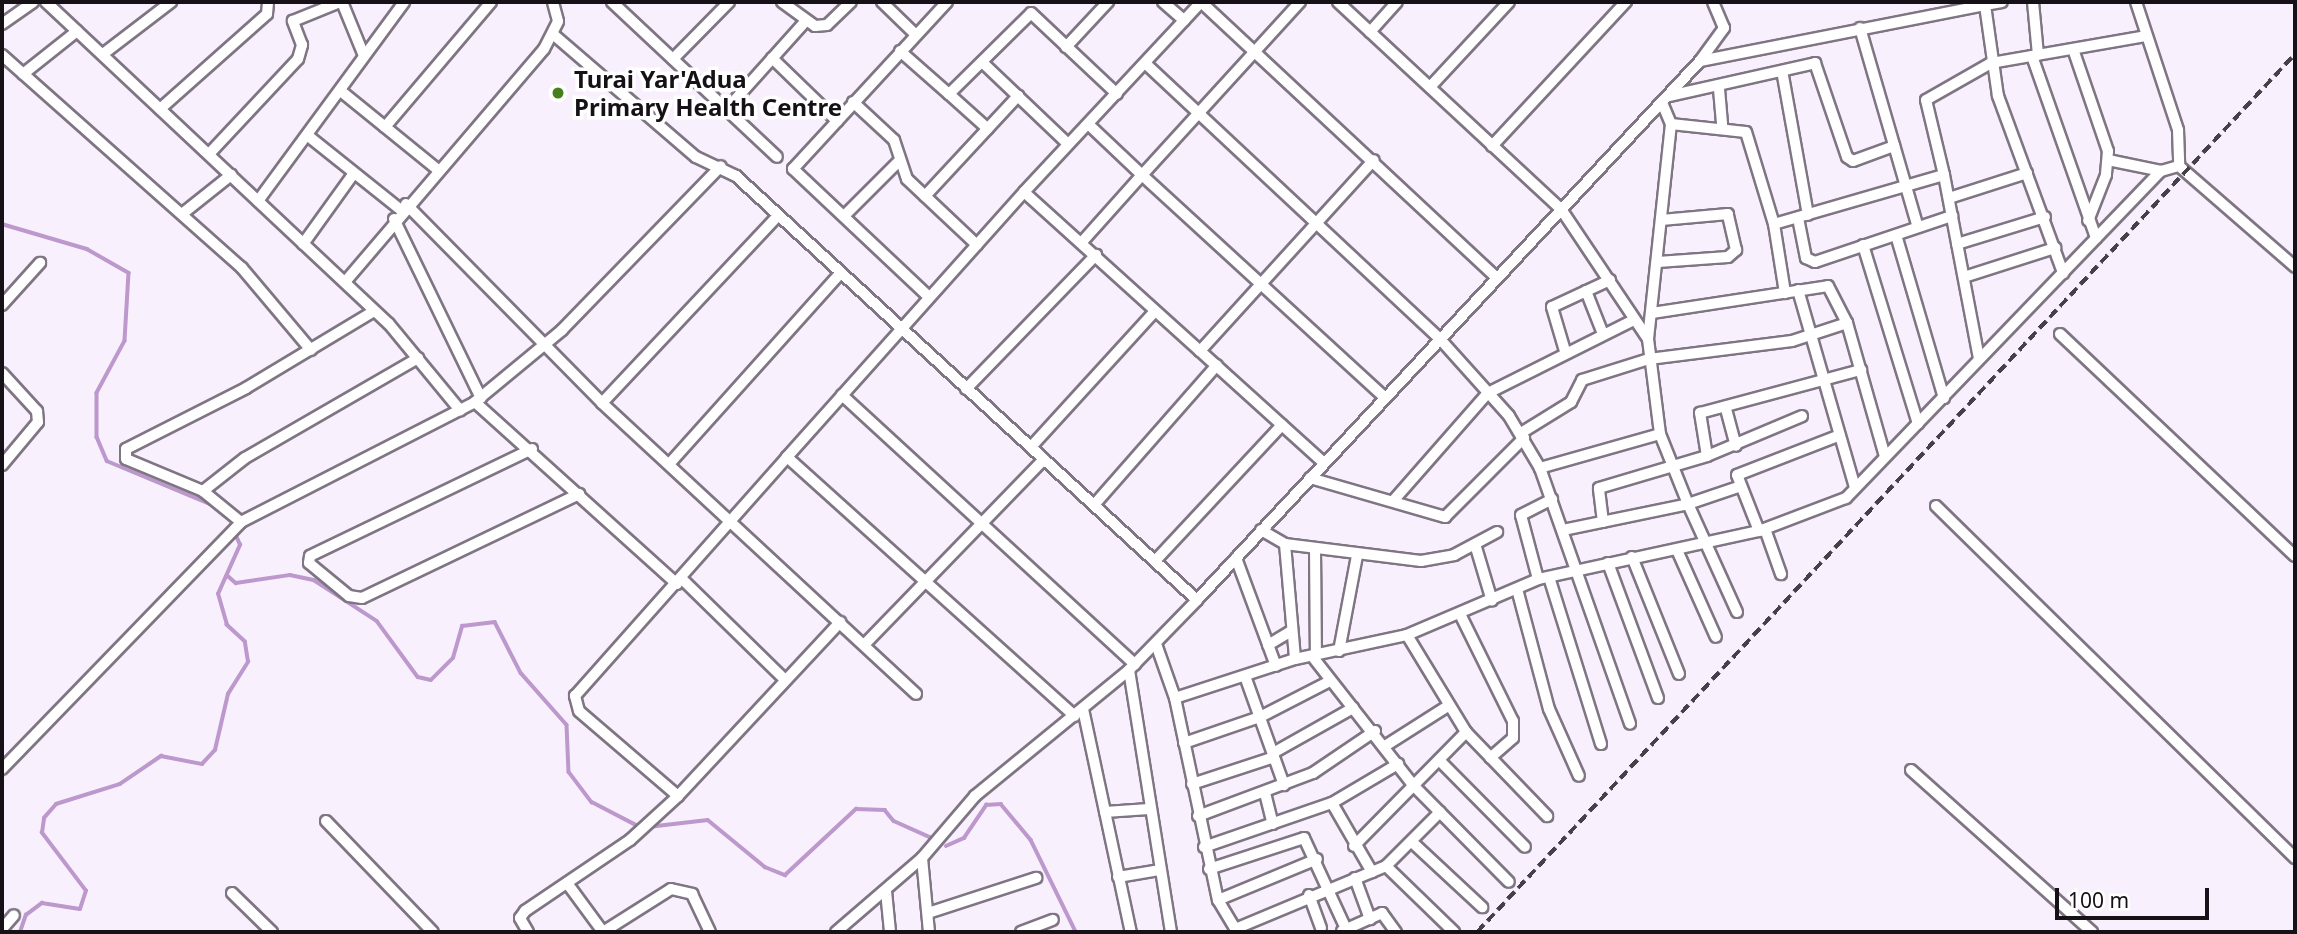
<!DOCTYPE html>
<html>
<head>
<meta charset="utf-8">
<style>
	body { margin:0 }
	#map { position:relative; width:2297px; height:934px; overflow:hidden; background:#f9f0fd; font-family:"Noto Sans",sans-serif }
	div>[style] { position:absolute }
	[style*='--x'] { left:calc(var(--x)*1px); top:calc(var(--y)*1px); width:calc(var(--w)*1px); rotate:calc(var(--a)*1deg) }
	.stream>* { height:3.5px; margin:-1.75px; padding:0 1.75px; transform-origin:1.75px; border-radius:1.75px; background:#bc98cc }
	.roads { filter:drop-shadow(2px 0 #7f7583) drop-shadow(-2px 0 #7f7583) drop-shadow(0 2px #7f7583) drop-shadow(0 -2px #7f7583) }
	.minor>* { height:10px; margin:-5px; padding:0 5px; transform-origin:5px; border-radius:5px; background:#fff }
	.rail>* { height:3.5px; margin-top:-1.75px; transform-origin:0; background:repeating-linear-gradient(90deg,#464148 0 10px,transparent 0 15px) }
	.dots>* { width:19px; height:19px; translate:-50% -50%; box-sizing:border-box; border:4px solid #fff; border-radius:50% }
	span { translate:-50% -50%; white-space:nowrap; text-align:center; line-height:1.15; -webkit-text-stroke:7px #fff; paint-order:stroke }
	.poi-label { font-size:24px; color:#151116; font-weight:700 }
	.left { translate:0 -50%; text-align:left }
	.frame { position:absolute; inset:0; border:4px solid #151116; pointer-events:none }
	.scale { position:absolute; left:2055px; top:888px; width:154px; height:32px; box-sizing:border-box; border:4px solid #151116; border-top:0; padding-left:9px; font-size:21px; line-height:24px; white-space:nowrap; color:#151116; -webkit-text-stroke:5px #fff; paint-order:stroke }
</style>
</head>
<body>
<div id="map">
	<div class="stream">
		<i style="--x:2;--y:224;--w:89;--a:16.4"></i>
		<i style="--x:87;--y:249;--w:48;--a:29.7"></i>
		<i style="--x:129;--y:273;--w:68;--a:93.4"></i>
		<i style="--x:125;--y:341;--w:59;--a:118.3"></i>
		<i style="--x:97;--y:393;--w:44;--a:90"></i>
		<i style="--x:97;--y:437;--w:26;--a:67"></i>
		<i style="--x:107;--y:461;--w:117;--a:22.6"></i>
		<i style="--x:227;--y:575;--w:12;--a:42"></i>
		<i style="--x:236;--y:583;--w:55;--a:-8.4"></i>
		<i style="--x:290;--y:575;--w:25;--a:12"></i>
		<i style="--x:314;--y:580;--w:75;--a:33.1"></i>
		<i style="--x:377;--y:621;--w:69;--a:53.8"></i>
		<i style="--x:418;--y:677;--w:13;--a:13"></i>
		<i style="--x:431;--y:680;--w:31;--a:-45"></i>
		<i style="--x:453;--y:658;--w:33;--a:-74"></i>
		<i style="--x:462;--y:626;--w:33;--a:-7"></i>
		<i style="--x:495;--y:622;--w:57;--a:63"></i>
		<i style="--x:521;--y:673;--w:69;--a:48.5"></i>
		<i style="--x:567;--y:725;--w:47;--a:87.6"></i>
		<i style="--x:569;--y:772;--w:38;--a:53"></i>
		<i style="--x:592;--y:802;--w:54;--a:27.5"></i>
		<i style="--x:648;--y:827;--w:60;--a:-6.7"></i>
		<i style="--x:708;--y:820;--w:74;--a:39.5"></i>
		<i style="--x:765;--y:867;--w:22;--a:22"></i>
		<i style="--x:785;--y:875;--w:97;--a:-42.9"></i>
		<i style="--x:856;--y:809;--w:29;--a:2"></i>
		<i style="--x:885;--y:810;--w:14;--a:51"></i>
		<i style="--x:894;--y:821;--w:42;--a:24.1"></i>
		<i style="--x:946;--y:846;--w:20;--a:-24"></i>
		<i style="--x:964;--y:838;--w:40;--a:-56"></i>
		<i style="--x:986;--y:805;--w:15;--a:-4"></i>
		<i style="--x:1001;--y:804;--w:47;--a:50.2"></i>
		<i style="--x:1031;--y:840;--w:102;--a:63.9"></i>
		<i style="--x:20;--y:932;--w:18;--a:-71"></i>
		<i style="--x:26;--y:915;--w:20;--a:-37"></i>
		<i style="--x:42;--y:903;--w:38;--a:9"></i>
		<i style="--x:80;--y:909;--w:19;--a:-72"></i>
		<i style="--x:86;--y:891;--w:73;--a:-127.2"></i>
		<i style="--x:42;--y:833;--w:15;--a:-82"></i>
		<i style="--x:44;--y:818;--w:18;--a:-49"></i>
		<i style="--x:56;--y:804;--w:67;--a:-17.4"></i>
		<i style="--x:120;--y:784;--w:50;--a:-34.3"></i>
		<i style="--x:161;--y:756;--w:42;--a:11"></i>
		<i style="--x:202;--y:764;--w:19;--a:-47"></i>
		<i style="--x:215;--y:750;--w:57;--a:-76.9"></i>
		<i style="--x:228;--y:694;--w:38;--a:-58"></i>
		<i style="--x:248;--y:662;--w:20;--a:-99"></i>
		<i style="--x:245;--y:642;--w:25;--a:-137"></i>
		<i style="--x:227;--y:625;--w:32;--a:-106"></i>
		<i style="--x:218;--y:594;--w:54;--a:-65.8"></i>
		<i style="--x:240;--y:545;--w:12;--a:-114"></i>
	</div>
	<div class="roads">
		<div class="minor">
			<i style="--x:46;--y:2;--w:470;--a:43.2"></i>
			<i style="--x:389;--y:324;--w:112;--a:50.5"></i>
			<i style="--x:342;--y:2;--w:58;--a:67.8"></i>
			<i style="--x:612;--y:2;--w:226;--a:43.2"></i>
			<i style="--x:782;--y:2;--w:41;--a:36"></i>
			<i style="--x:815;--y:26;--w:12;--a:-5"></i>
			<i style="--x:827;--y:25;--w:33;--a:-44"></i>
			<i style="--x:882;--y:2;--w:46;--a:44.1"></i>
			<i style="--x:1163;--y:2;--w:28;--a:41"></i>
			<i style="--x:1201;--y:2;--w:403;--a:43"></i>
			<i style="--x:1300;--y:2;--w:234;--a:132.4"></i>
			<i style="--x:1142;--y:175;--w:330;--a:42.5"></i>
			<i style="--x:1338;--y:2;--w:304;--a:42.9"></i>
			<i style="--x:1561;--y:209;--w:156;--a:56.2"></i>
			<i style="--x:1648;--y:339;--w:96;--a:82.8"></i>
			<i style="--x:1660;--y:434;--w:125;--a:164.2"></i>
			<i style="--x:2033;--y:2;--w:53;--a:84.6"></i>
			<i style="--x:2136;--y:2;--w:135;--a:71.8"></i>
			<i style="--x:2178;--y:130;--w:36;--a:88"></i>
			<i style="--x:1985;--y:5;--w:17;--a:-10"></i>
			<i style="--x:2;--y:24;--w:38;--a:-35"></i>
			<i style="--x:1860;--y:28;--w:207;--a:73.8"></i>
			<i style="--x:1370;--y:32;--w:40;--a:-48"></i>
			<i style="--x:554;--y:35;--w:187;--a:40.7"></i>
			<i style="--x:696;--y:157;--w:44;--a:25.4"></i>
			<i style="--x:736;--y:176;--w:626;--a:42.61"></i>
			<i style="--x:1066;--y:47;--w:62;--a:-47"></i>
			<i style="--x:2073;--y:49;--w:108;--a:71.1"></i>
			<i style="--x:2108;--y:151;--w:24;--a:95"></i>
			<i style="--x:2106;--y:175;--w:49;--a:111.4"></i>
			<i style="--x:900;--y:51;--w:65;--a:41.3"></i>
			<i style="--x:949;--y:94;--w:115;--a:-44.6"></i>
			<i style="--x:1031;--y:13;--w:118;--a:43.3"></i>
			<i style="--x:103;--y:54;--w:86;--a:-37.4"></i>
			<i style="--x:2;--y:55;--w:321;--a:41.6"></i>
			<i style="--x:242;--y:268;--w:107;--a:49.9"></i>
			<i style="--x:2032;--y:56;--w:193;--a:70.6"></i>
			<i style="--x:772;--y:58;--w:91;--a:44.1"></i>
			<i style="--x:673;--y:59;--w:80;--a:-45.5"></i>
			<i style="--x:1700;--y:61;--w:290;--a:-11.1"></i>
			<i style="--x:1985;--y:5;--w:92;--a:81.9"></i>
			<i style="--x:1998;--y:96;--w:189;--a:69.8"></i>
			<i style="--x:982;--y:62;--w:119;--a:43.6"></i>
			<i style="--x:1145;--y:63;--w:404;--a:43.1"></i>
			<i style="--x:1440;--y:339;--w:103;--a:48.1"></i>
			<i style="--x:1509;--y:416;--w:61;--a:59.2"></i>
			<i style="--x:1540;--y:468;--w:271;--a:70.6"></i>
			<i style="--x:23;--y:74;--w:69;--a:-38.5"></i>
			<i style="--x:1783;--y:76;--w:141;--a:79.8"></i>
			<i style="--x:1430;--y:87;--w:116;--a:-47.1"></i>
			<i style="--x:1719;--y:89;--w:38;--a:85"></i>
			<i style="--x:342;--y:92;--w:124;--a:39.1"></i>
			<i style="--x:949;--y:94;--w:52;--a:41.9"></i>
			<i style="--x:1669;--y:96;--w:150;--a:-12.7"></i>
			<i style="--x:1815;--y:63;--w:99;--a:71.2"></i>
			<i style="--x:1847;--y:157;--w:7;--a:34"></i>
			<i style="--x:1853;--y:161;--w:44;--a:-20.1"></i>
			<i style="--x:853;--y:102;--w:56;--a:42.8"></i>
			<i style="--x:894;--y:140;--w:41;--a:71.6"></i>
			<i style="--x:907;--y:179;--w:96;--a:43.3"></i>
			<i style="--x:160;--y:109;--w:143;--a:-41.6"></i>
			<i style="--x:267;--y:14;--w:12;--a:-85"></i>
			<i style="--x:725;--y:111;--w:118;--a:-48.1"></i>
			<i style="--x:1671;--y:124;--w:75;--a:6.1"></i>
			<i style="--x:1746;--y:132;--w:96;--a:73.1"></i>
			<i style="--x:1774;--y:224;--w:70;--a:80.9"></i>
			<i style="--x:385;--y:127;--w:164;--a:-49.7"></i>
			<i style="--x:307;--y:135;--w:120;--a:38.6"></i>
			<i style="--x:1492;--y:146;--w:197;--a:-47.1"></i>
			<i style="--x:209;--y:154;--w:130;--a:-46.9"></i>
			<i style="--x:298;--y:59;--w:15;--a:-74"></i>
			<i style="--x:302;--y:45;--w:26;--a:-111"></i>
			<i style="--x:293;--y:21;--w:51;--a:-22"></i>
			<i style="--x:2108;--y:160;--w:54;--a:11.7"></i>
			<i style="--x:2161;--y:171;--w:19;--a:-16"></i>
			<i style="--x:2179;--y:166;--w:154;--a:41"></i>
			<i style="--x:1944;--y:175;--w:186;--a:79.2"></i>
			<i style="--x:1024;--y:192;--w:356;--a:131.8"></i>
			<i style="--x:787;--y:457;--w:387;--a:42"></i>
			<i style="--x:925;--y:196;--w:137;--a:-47.1"></i>
			<i style="--x:1949;--y:198;--w:82;--a:-17.8"></i>
			<i style="--x:258;--y:201;--w:247;--a:-53.7"></i>
			<i style="--x:406;--y:204;--w:279;--a:45.4"></i>
			<i style="--x:602;--y:403;--w:428;--a:42.8"></i>
			<i style="--x:182;--y:214;--w:63;--a:-38.5"></i>
			<i style="--x:845;--y:215;--w:75;--a:-45"></i>
			<i style="--x:1798;--y:218;--w:41;--a:78.7"></i>
			<i style="--x:1806;--y:258;--w:10;--a:24"></i>
			<i style="--x:1815;--y:262;--w:145;--a:-18.6"></i>
			<i style="--x:394;--y:219;--w:199;--a:64.1"></i>
			<i style="--x:1774;--y:224;--w:177;--a:-16.1"></i>
			<i style="--x:1944;--y:175;--w:77;--a:-103.5"></i>
			<i style="--x:1926;--y:100;--w:75;--a:-29.6"></i>
			<i style="--x:1991;--y:63;--w:156;--a:-9.9"></i>
			<i style="--x:1896;--y:235;--w:170;--a:73.6"></i>
			<i style="--x:1082;--y:242;--w:90;--a:-48.2"></i>
			<i style="--x:1142;--y:175;--w:74;--a:-136.6"></i>
			<i style="--x:303;--y:244;--w:87;--a:-54.3"></i>
			<i style="--x:1957;--y:244;--w:92;--a:-17.1"></i>
			<i style="--x:1863;--y:245;--w:187;--a:72.9"></i>
			<i style="--x:1658;--y:262;--w:70;--a:-4.1"></i>
			<i style="--x:1728;--y:257;--w:11;--a:-41"></i>
			<i style="--x:1736;--y:250;--w:37;--a:-103"></i>
			<i style="--x:1728;--y:214;--w:67;--a:174.9"></i>
			<i style="--x:1964;--y:277;--w:96;--a:-17.7"></i>
			<i style="--x:345;--y:282;--w:306;--a:-49.5"></i>
			<i style="--x:544;--y:49;--w:31;--a:-63"></i>
			<i style="--x:558;--y:21;--w:20;--a:-105"></i>
			<i style="--x:1798;--y:290;--w:206;--a:73.9"></i>
			<i style="--x:1586;--y:291;--w:46;--a:68.4"></i>
			<i style="--x:929;--y:297;--w:187;--a:-136.7"></i>
			<i style="--x:793;--y:169;--w:227;--a:-47.3"></i>
			<i style="--x:2;--y:305;--w:57;--a:-47.9"></i>
			<i style="--x:1652;--y:313;--w:178;--a:-8.7"></i>
			<i style="--x:1828;--y:286;--w:42;--a:62.8"></i>
			<i style="--x:1847;--y:323;--w:138;--a:74.1"></i>
			<i style="--x:2060;--y:334;--w:323;--a:43.4"></i>
			<i style="--x:1648;--y:339;--w:216;--a:-83.9"></i>
			<i style="--x:1671;--y:124;--w:23;--a:-113"></i>
			<i style="--x:1200;--y:351;--w:237;--a:-137.9"></i>
			<i style="--x:1024;--y:192;--w:260;--a:-47"></i>
			<i style="--x:1565;--y:351;--w:46;--a:-106.5"></i>
			<i style="--x:1552;--y:307;--w:64;--a:-25"></i>
			<i style="--x:2;--y:373;--w:52;--a:47.4"></i>
			<i style="--x:37;--y:411;--w:11;--a:85"></i>
			<i style="--x:38;--y:422;--w:56;--a:129.9"></i>
			<i style="--x:966;--y:389;--w:187;--a:-45.9"></i>
			<i style="--x:842;--y:395;--w:398;--a:42.6"></i>
			<i style="--x:602;--y:403;--w:254;--a:-46.8"></i>
			<i style="--x:1726;--y:409;--w:38;--a:75"></i>
			<i style="--x:1521;--y:433;--w:59;--a:-31.8"></i>
			<i style="--x:1571;--y:402;--w:25;--a:-63"></i>
			<i style="--x:1582;--y:380;--w:70;--a:-17.4"></i>
			<i style="--x:1649;--y:359;--w:144;--a:-7.2"></i>
			<i style="--x:1792;--y:341;--w:58;--a:-18.1"></i>
			<i style="--x:1031;--y:447;--w:184;--a:-47.6"></i>
			<i style="--x:532;--y:449;--w:246;--a:154.3"></i>
			<i style="--x:310;--y:556;--w:7;--a:98"></i>
			<i style="--x:309;--y:563;--w:52;--a:39.5"></i>
			<i style="--x:349;--y:596;--w:13;--a:9"></i>
			<i style="--x:362;--y:598;--w:241;--a:-25.6"></i>
			<i style="--x:1707;--y:456;--w:103;--a:-22.8"></i>
			<i style="--x:671;--y:462;--w:250;--a:-48.1"></i>
			<i style="--x:1324;--y:463;--w:167;--a:-137.9"></i>
			<i style="--x:1200;--y:351;--w:258;--a:-47.7"></i>
			<i style="--x:1310;--y:478;--w:141;--a:16.1"></i>
			<i style="--x:1445;--y:517;--w:112;--a:-45"></i>
			<i style="--x:203;--y:491;--w:53;--a:-38.2"></i>
			<i style="--x:245;--y:458;--w:200;--a:-30"></i>
			<i style="--x:1393;--y:501;--w:144;--a:-48.7"></i>
			<i style="--x:1488;--y:393;--w:163;--a:-26.6"></i>
			<i style="--x:1094;--y:505;--w:186;--a:-48.7"></i>
			<i style="--x:1936;--y:506;--w:503;--a:44.44"></i>
			<i style="--x:241;--y:522;--w:49;--a:-140.8"></i>
			<i style="--x:203;--y:491;--w:83;--a:-157.4"></i>
			<i style="--x:126;--y:459;--w:10;--a:-90"></i>
			<i style="--x:126;--y:449;--w:135;--a:-26.9"></i>
			<i style="--x:246;--y:388;--w:149;--a:-31"></i>
			<i style="--x:1603;--y:522;--w:34;--a:-97"></i>
			<i style="--x:1599;--y:488;--w:113;--a:-16.5"></i>
			<i style="--x:1707;--y:456;--w:44;--a:-99.2"></i>
			<i style="--x:1700;--y:413;--w:167;--a:-15"></i>
			<i style="--x:1765;--y:529;--w:48;--a:70.4"></i>
			<i style="--x:1261;--y:530;--w:28;--a:30"></i>
			<i style="--x:1285;--y:544;--w:137;--a:7.1"></i>
			<i style="--x:1421;--y:561;--w:34;--a:-10"></i>
			<i style="--x:1454;--y:555;--w:49;--a:-28.1"></i>
			<i style="--x:1563;--y:530;--w:128;--a:-11.7"></i>
			<i style="--x:1688;--y:504;--w:75;--a:-111.8"></i>
			<i style="--x:1759;--y:531;--w:60;--a:-111.4"></i>
			<i style="--x:1737;--y:475;--w:110;--a:-21.2"></i>
			<i style="--x:1285;--y:544;--w:115;--a:85"></i>
			<i style="--x:1475;--y:544;--w:59;--a:73.4"></i>
			<i style="--x:1315;--y:549;--w:106;--a:89.5"></i>
			<i style="--x:1677;--y:550;--w:95;--a:65.9"></i>
			<i style="--x:1632;--y:557;--w:126;--a:68.1"></i>
			<i style="--x:1236;--y:558;--w:115;--a:69.7"></i>
			<i style="--x:1155;--y:561;--w:186;--a:-47"></i>
			<i style="--x:1608;--y:563;--w:144;--a:69.7"></i>
			<i style="--x:1549;--y:577;--w:175;--a:72.7"></i>
			<i style="--x:682;--y:579;--w:143;--a:44.4"></i>
			<i style="--x:1538;--y:579;--w:66;--a:-104.9"></i>
			<i style="--x:1521;--y:515;--w:35;--a:-27"></i>
			<i style="--x:677;--y:584;--w:272;--a:-138"></i>
			<i style="--x:475;--y:402;--w:113;--a:-39.6"></i>
			<i style="--x:562;--y:330;--w:228;--a:-45.9"></i>
			<i style="--x:1517;--y:589;--w:124;--a:75.1"></i>
			<i style="--x:1549;--y:709;--w:73;--a:65.9"></i>
			<i style="--x:1737;--y:612;--w:119;--a:-114.4"></i>
			<i style="--x:1688;--y:504;--w:53;--a:-18.8"></i>
			<i style="--x:1461;--y:616;--w:117;--a:63.7"></i>
			<i style="--x:1513;--y:721;--w:17;--a:90"></i>
			<i style="--x:1513;--y:738;--w:30;--a:139"></i>
			<i style="--x:1407;--y:635;--w:114;--a:58.7"></i>
			<i style="--x:1466;--y:732;--w:117;--a:46"></i>
			<i style="--x:865;--y:644;--w:257;--a:-45.9"></i>
			<i style="--x:1156;--y:644;--w:57;--a:70.6"></i>
			<i style="--x:1175;--y:698;--w:207;--a:78"></i>
			<i style="--x:1218;--y:900;--w:37;--a:59"></i>
			<i style="--x:1268;--y:645;--w:27;--a:-31"></i>
			<i style="--x:1339;--y:651;--w:97;--a:-79.3"></i>
			<i style="--x:1312;--y:656;--w:164;--a:51.9"></i>
			<i style="--x:1413;--y:785;--w:136;--a:45.3"></i>
			<i style="--x:1129;--y:670;--w:265;--a:80.9"></i>
			<i style="--x:1245;--y:676;--w:116;--a:70.3"></i>
			<i style="--x:1175;--y:698;--w:126;--a:-18"></i>
			<i style="--x:1295;--y:659;--w:115;--a:-12.1"></i>
			<i style="--x:1407;--y:635;--w:142;--a:-23.1"></i>
			<i style="--x:1538;--y:579;--w:226;--a:-12.3"></i>
			<i style="--x:1759;--y:531;--w:93;--a:-20.8"></i>
			<i style="--x:1846;--y:498;--w:454;--a:-46.1"></i>
			<i style="--x:1083;--y:709;--w:228;--a:77.9"></i>
			<i style="--x:1184;--y:743;--w:80;--a:-18.9"></i>
			<i style="--x:1260;--y:717;--w:79;--a:-27.2"></i>
			<i style="--x:1385;--y:746;--w:75;--a:-32.4"></i>
			<i style="--x:1273;--y:753;--w:92;--a:-29.4"></i>
			<i style="--x:1439;--y:760;--w:122;--a:45.3"></i>
			<i style="--x:2;--y:769;--w:344;--a:-45.9"></i>
			<i style="--x:241;--y:522;--w:263;--a:-27.1"></i>
			<i style="--x:1911;--y:770;--w:243;--a:41.8"></i>
			<i style="--x:1192;--y:784;--w:86;--a:-18.2"></i>
			<i style="--x:1265;--y:793;--w:32;--a:76"></i>
			<i style="--x:678;--y:796;--w:130;--a:-139.4"></i>
			<i style="--x:579;--y:711;--w:16;--a:-105"></i>
			<i style="--x:575;--y:696;--w:319;--a:-48.4"></i>
			<i style="--x:1332;--y:803;--w:80;--a:59.9"></i>
			<i style="--x:1105;--y:812;--w:44;--a:-3.9"></i>
			<i style="--x:1440;--y:812;--w:76;--a:135"></i>
			<i style="--x:1386;--y:866;--w:95;--a:44.1"></i>
			<i style="--x:1198;--y:816;--w:123;--a:-20.5"></i>
			<i style="--x:1313;--y:773;--w:75;--a:-34.1"></i>
			<i style="--x:326;--y:821;--w:154;--a:46.1"></i>
			<i style="--x:1412;--y:842;--w:96;--a:42.9"></i>
			<i style="--x:1354;--y:846;--w:160;--a:-45.5"></i>
			<i style="--x:1204;--y:847;--w:135;--a:-19"></i>
			<i style="--x:1332;--y:803;--w:77;--a:-30.6"></i>
			<i style="--x:922;--y:858;--w:74;--a:84.6"></i>
			<i style="--x:1209;--y:869;--w:100;--a:-18.1"></i>
			<i style="--x:1304;--y:838;--w:100;--a:65.2"></i>
			<i style="--x:1118;--y:877;--w:43;--a:-9.5"></i>
			<i style="--x:1355;--y:878;--w:44;--a:69.9"></i>
			<i style="--x:567;--y:883;--w:61;--a:53.7"></i>
			<i style="--x:603;--y:932;--w:80;--a:-32.3"></i>
			<i style="--x:671;--y:889;--w:22;--a:13"></i>
			<i style="--x:692;--y:894;--w:42;--a:64.7"></i>
			<i style="--x:886;--y:891;--w:41;--a:84.4"></i>
			<i style="--x:232;--y:893;--w:56;--a:44.3"></i>
			<i style="--x:1309;--y:895;--w:35;--a:70"></i>
			<i style="--x:1218;--y:900;--w:107;--a:-22.5"></i>
			<i style="--x:928;--y:913;--w:114;--a:-18"></i>
			<i style="--x:2;--y:929;--w:18;--a:-49"></i>
			<i style="--x:1235;--y:929;--w:164;--a:-22.6"></i>
			<i style="--x:1342;--y:931;--w:44;--a:-24.2"></i>
			<i style="--x:1382;--y:913;--w:24;--a:54"></i>
			<i style="--x:528;--y:932;--w:16;--a:-120"></i>
			<i style="--x:520;--y:918;--w:9;--a:-54"></i>
			<i style="--x:525;--y:911;--w:127;--a:-34.1"></i>
			<i style="--x:630;--y:840;--w:65;--a:-42.5"></i>
			<i style="--x:678;--y:796;--w:238;--a:-47"></i>
			<i style="--x:836;--y:932;--w:113;--a:-40.7"></i>
			<i style="--x:922;--y:858;--w:82;--a:-49.5"></i>
			<i style="--x:975;--y:796;--w:199;--a:-39.3"></i>
			<i style="--x:1129;--y:670;--w:98;--a:-45.8"></i>
			<i style="--x:1197;--y:600;--w:737;--a:-46.98"></i>
			<i style="--x:1700;--y:61;--w:41;--a:-54"></i>
			<i style="--x:1724;--y:28;--w:28;--a:-113"></i>
			<i style="--x:1021;--y:932;--w:34;--a:-21"></i>
		</div>
	</div>
	<div class="rail">
		<i style="--x:1477;--y:932;--w:1200;--a:-47.03"></i>
	</div>
	<div class="dots">
		<i style="left:558px;top:93px;background:#47801b"></i>
	</div>
	<div class="poi-label">
		<span class="left" style="left:574px;top:93px">Turai Yar'Adua<br>Primary Health Centre</span>
	</div>
	<div class="frame"></div>
	<div class="scale">100 m</div>
</div>
</body>
</html>
